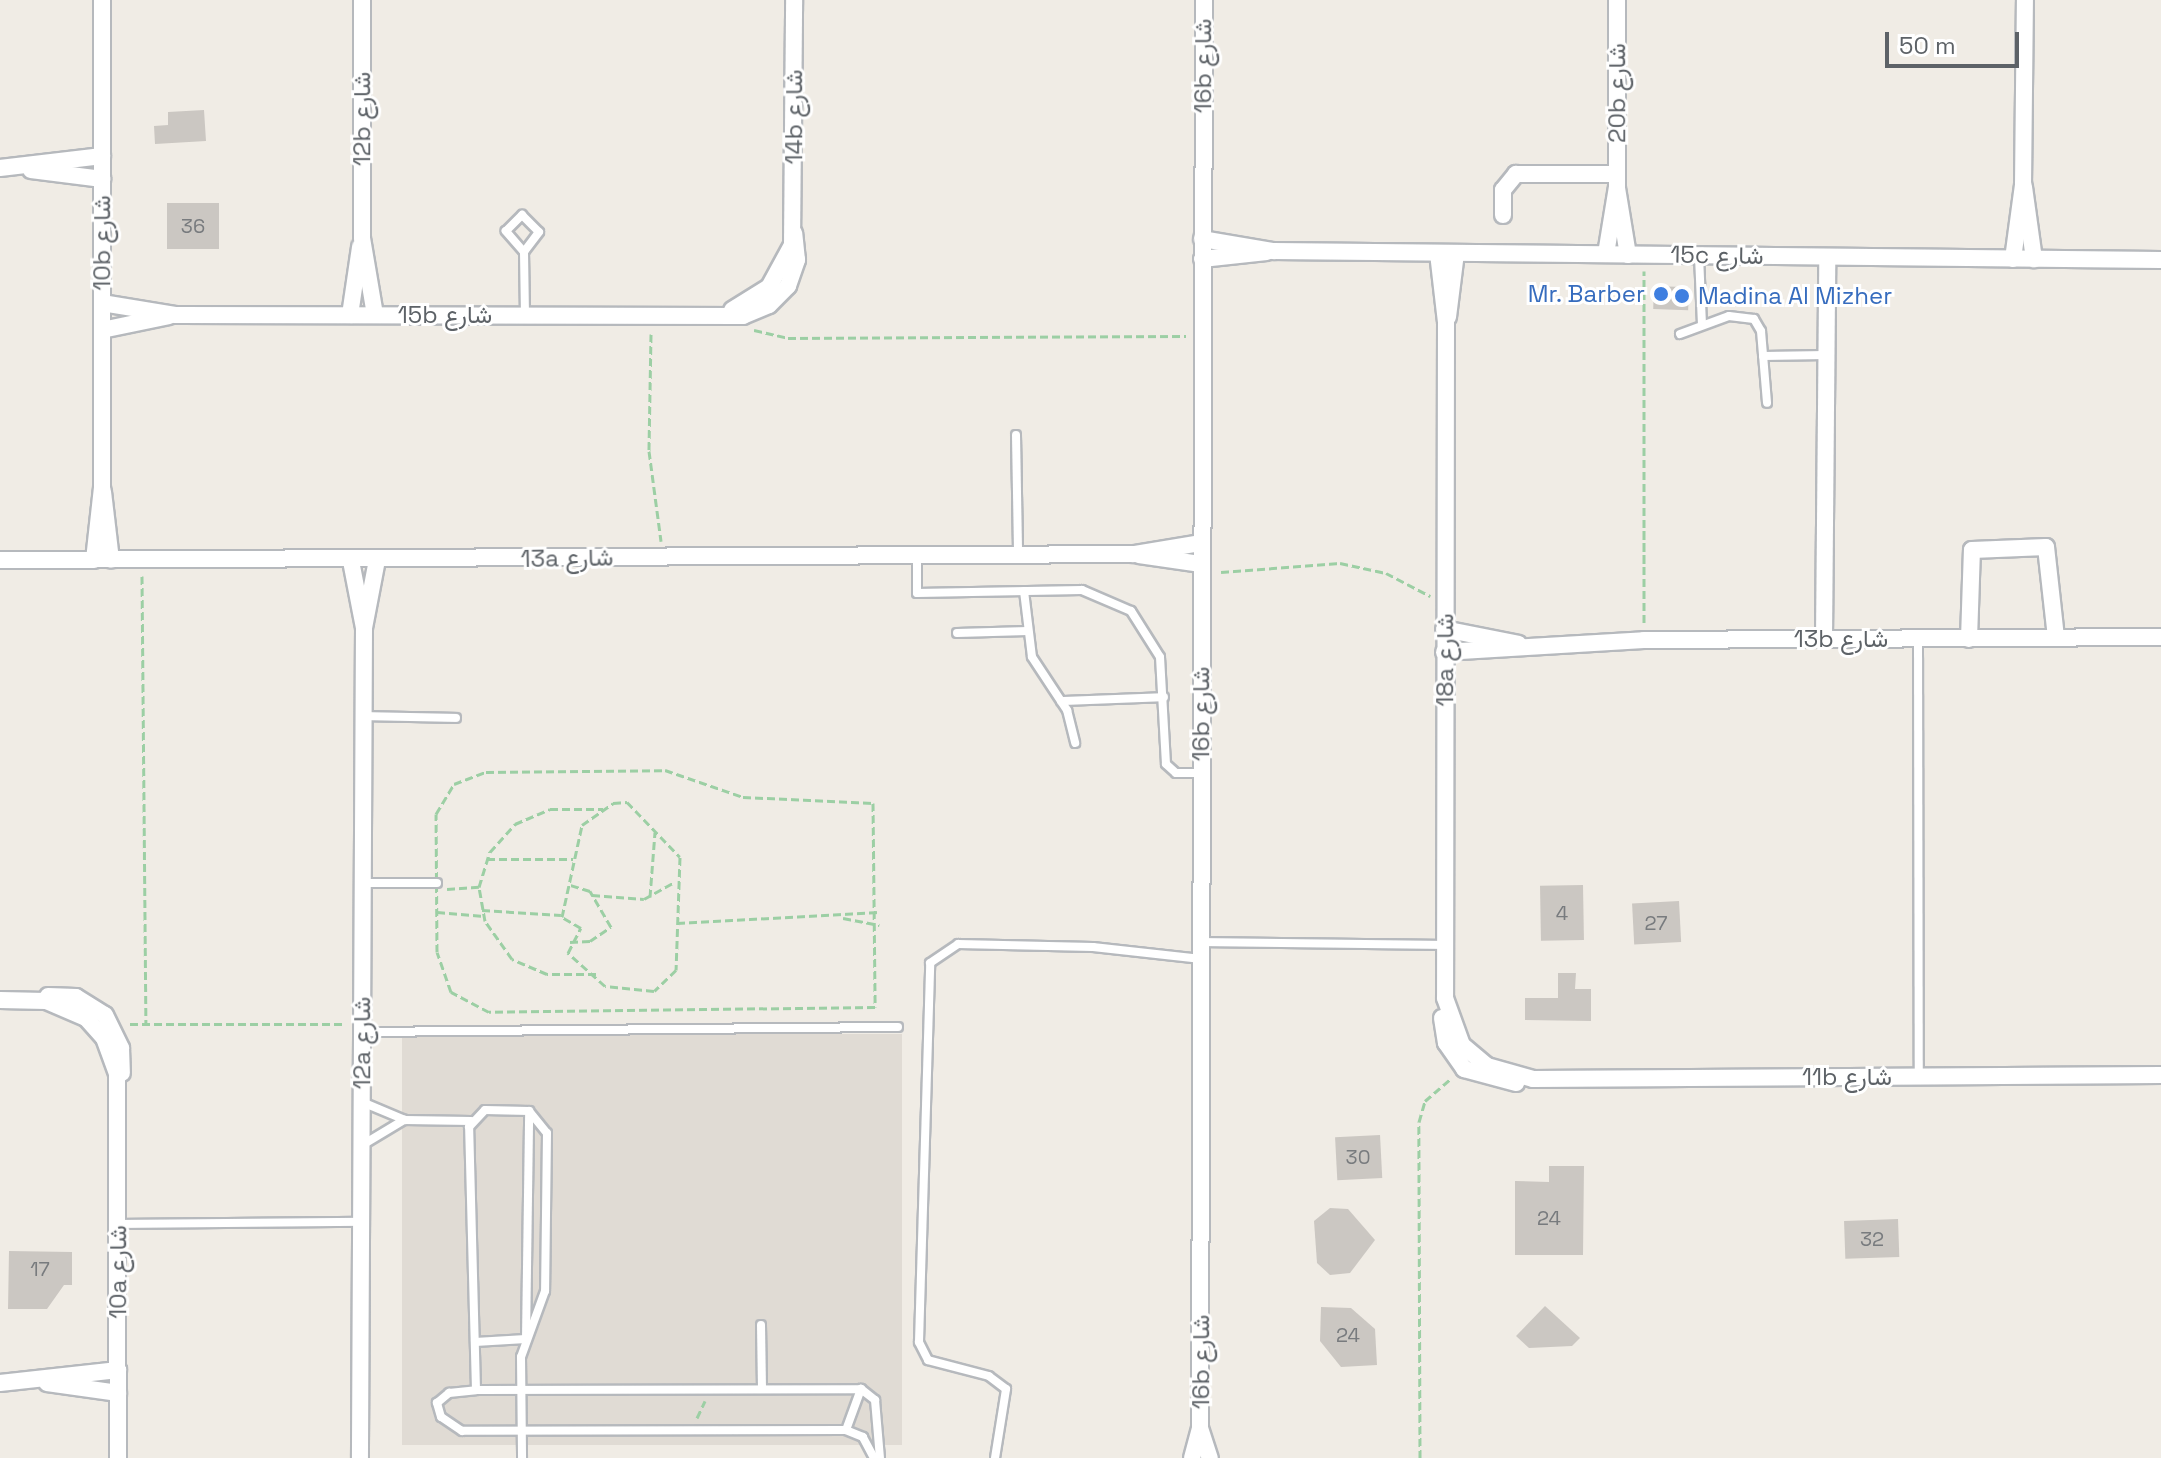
<!DOCTYPE html>
<html>
<head>
<meta charset="utf-8">
<style>
	body { margin:0 }
	#map { position:relative; width:2161px; height:1458px; overflow:hidden; background:#f0ece5; font-family:"Space Grotesk",Vazirmatn,sans-serif }
	div>[style] { position:absolute }
	[style*='--x'] { left:calc(var(--x)*1px); top:calc(var(--y)*1px); width:calc(var(--w)*1px); rotate:calc(var(--a)*1deg) }
	.education>* { inset:0; background:#e0dbd4; transform-origin:0 0 }
	.building>* { inset:0; background:#cbc7c2; transform-origin:0 0 }
	.path>* { height:3px; margin-top:-1.5px; transform-origin:0; background:repeating-linear-gradient(90deg,#9ccfa4 0 8px,transparent 0 12px) }
	.roads { filter:drop-shadow(2px 0 #b6b9bd) drop-shadow(-2px 0 #b6b9bd) drop-shadow(0 2px #b6b9bd) drop-shadow(0 -2px #b6b9bd) }
	.lane>* { height:8px; margin:-4px; padding:0 4px; transform-origin:4px; border-radius:4px; background:#fff }
	.street>* { height:16px; margin:-8px; padding:0 8px; transform-origin:8px; border-radius:8px; background:#fff }
	.dots>* { width:22px; height:22px; translate:-50% -50%; box-sizing:border-box; border:4px solid #fff; border-radius:50% }
	span { translate:-50% -50%; white-space:nowrap; text-align:center; line-height:1.15; -webkit-text-stroke:6px #fff; paint-order:stroke }
	.number-label { font-size:20px; color:#787b7e }
	.number-label span { -webkit-text-stroke-width:0 }
	.street-label { font-size:24px; color:#5d6267 }
	.shop-label { font-size:24px; color:#366cbe }
	.right { translate:-100% -50%; text-align:right }
	.left { translate:0 -50%; text-align:left }
	.scale { position:absolute; left:1885px; top:32px; width:134px; height:36px; box-sizing:border-box; border:4px solid #5d6267; border-top:0; padding-left:10px; font-size:24px; line-height:28px; white-space:nowrap; color:#5d6267; -webkit-text-stroke:6px #fff; paint-order:stroke }
</style>
</head>
<body>
<div id="map">
	<div class="education">
		<i style="left:402px;top:1034px;width:500px;height:411px"></i>
	</div>
	<div class="building">
		<i style="clip-path:polygon(204px 110px,206px 141px,155px 144px,154px 126px,168px 125px,168px 112px)"></i>
		<i style="left:167px;top:203px;width:52px;height:46px"></i>
		<i style="left:1654px;top:286px;width:35px;height:23px;rotate:2deg"></i>
		<i style="left:1583px;top:885px;width:55px;height:43px;rotate:89deg"></i>
		<i style="left:1679px;top:901px;width:41px;height:47px;rotate:87deg"></i>
		<i style="clip-path:polygon(1558px 973px,1576px 973px,1575px 989px,1591px 989px,1591px 1021px,1525px 1020px,1525px 998px,1558px 998px)"></i>
		<i style="left:1380px;top:1135px;width:43px;height:45px;rotate:87deg"></i>
		<i style="clip-path:polygon(1549px 1166px,1584px 1166px,1583px 1255px,1515px 1255px,1515px 1181px,1549px 1182px)"></i>
		<i style="clip-path:polygon(1330px 1208px,1348px 1209px,1375px 1240px,1350px 1273px,1330px 1275px,1317px 1263px,1314px 1221px)"></i>
		<i style="left:1898px;top:1219px;width:38px;height:54px;rotate:88deg"></i>
		<i style="clip-path:polygon(9px 1251px,72px 1252px,72px 1285px,64px 1285px,47px 1309px,8px 1309px)"></i>
		<i style="clip-path:polygon(1545px 1306px,1580px 1338px,1572px 1346px,1529px 1348px,1516px 1336px)"></i>
		<i style="clip-path:polygon(1321px 1307px,1351px 1308px,1375px 1329px,1377px 1365px,1341px 1367px,1320px 1341px)"></i>
	</div>
	<div class="path">
		<i style="--x:754;--y:330;--w:35;--a:13"></i>
		<i style="--x:788;--y:338;--w:398;--a:-0.3"></i>
		<i style="--x:651;--y:334;--w:117;--a:91"></i>
		<i style="--x:649;--y:451;--w:91;--a:82.4"></i>
		<i style="--x:1221;--y:572;--w:119;--a:-4.3"></i>
		<i style="--x:1340;--y:563;--w:47;--a:12.3"></i>
		<i style="--x:1386;--y:573;--w:50;--a:27.6"></i>
		<i style="--x:142;--y:576;--w:448;--a:89.5"></i>
		<i style="--x:1644;--y:623;--w:352;--a:-90"></i>
		<i style="--x:665;--y:770;--w:83;--a:19.1"></i>
		<i style="--x:743;--y:797;--w:130;--a:2.6"></i>
		<i style="--x:873;--y:803;--w:204;--a:89.4"></i>
		<i style="--x:875;--y:1007;--w:386;--a:179.3"></i>
		<i style="--x:489;--y:1012;--w:43;--a:-152.2"></i>
		<i style="--x:451;--y:992;--w:42;--a:-109.3"></i>
		<i style="--x:437;--y:952;--w:138;--a:-90.4"></i>
		<i style="--x:436;--y:814;--w:35;--a:-59"></i>
		<i style="--x:454;--y:784;--w:34;--a:-21"></i>
		<i style="--x:486;--y:772;--w:179;--a:-0.6"></i>
		<i style="--x:627;--y:802;--w:76;--a:46.1"></i>
		<i style="--x:680;--y:857;--w:113;--a:92"></i>
		<i style="--x:676;--y:970;--w:30;--a:136"></i>
		<i style="--x:654;--y:991;--w:49;--a:-174.2"></i>
		<i style="--x:605;--y:986;--w:50;--a:-138.3"></i>
		<i style="--x:568;--y:953;--w:28;--a:-63"></i>
		<i style="--x:581;--y:928;--w:22;--a:-150"></i>
		<i style="--x:562;--y:917;--w:94;--a:-77.7"></i>
		<i style="--x:582;--y:825;--w:38;--a:-35"></i>
		<i style="--x:613;--y:803;--w:14;--a:-4"></i>
		<i style="--x:487;--y:859;--w:86;--a:0"></i>
		<i style="--x:447;--y:889;--w:32;--a:-4"></i>
		<i style="--x:592;--y:895;--w:52;--a:4.4"></i>
		<i style="--x:644;--y:899;--w:35;--a:-29"></i>
		<i style="--x:650;--y:897;--w:65;--a:-85.6"></i>
		<i style="--x:482;--y:910;--w:79;--a:3.6"></i>
		<i style="--x:437;--y:912;--w:47;--a:4.9"></i>
		<i style="--x:843;--y:918;--w:37;--a:11"></i>
		<i style="--x:677;--y:923;--w:202;--a:-3.1"></i>
		<i style="--x:570;--y:942;--w:20;--a:-3"></i>
		<i style="--x:590;--y:941;--w:25;--a:-34"></i>
		<i style="--x:611;--y:927;--w:42;--a:-120.3"></i>
		<i style="--x:590;--y:891;--w:21;--a:-163"></i>
		<i style="--x:596;--y:974;--w:49;--a:180"></i>
		<i style="--x:547;--y:974;--w:38;--a:-157"></i>
		<i style="--x:512;--y:959;--w:47;--a:-125.4"></i>
		<i style="--x:485;--y:921;--w:35;--a:-100"></i>
		<i style="--x:479;--y:887;--w:37;--a:-73"></i>
		<i style="--x:490;--y:852;--w:38;--a:-48"></i>
		<i style="--x:515;--y:824;--w:38;--a:-23"></i>
		<i style="--x:550;--y:809;--w:53;--a:0"></i>
		<i style="--x:130;--y:1024;--w:216;--a:0"></i>
		<i style="--x:697;--y:1418;--w:19;--a:-65"></i>
		<i style="--x:1420;--y:1458;--w:336;--a:-90.2"></i>
		<i style="--x:1419;--y:1122;--w:22;--a:-74"></i>
		<i style="--x:1425;--y:1101;--w:35;--a:-41"></i>
	</div>
	<div class="roads">
		<div class="lane">
			<i style="--x:524;--y:252;--w:28;--a:-131"></i>
			<i style="--x:506;--y:231;--w:23;--a:-45"></i>
			<i style="--x:522;--y:215;--w:24;--a:45"></i>
			<i style="--x:539;--y:232;--w:25;--a:127"></i>
			<i style="--x:524;--y:252;--w:62;--a:89.1"></i>
			<i style="--x:1699;--y:256;--w:69;--a:87.5"></i>
			<i style="--x:1680;--y:334;--w:52;--a:-20.2"></i>
			<i style="--x:1729;--y:316;--w:25;--a:7"></i>
			<i style="--x:1754;--y:319;--w:14;--a:60"></i>
			<i style="--x:1761;--y:331;--w:72;--a:85.2"></i>
			<i style="--x:1763;--y:356;--w:63;--a:-0.9"></i>
			<i style="--x:1016;--y:435;--w:119;--a:89"></i>
			<i style="--x:917;--y:555;--w:38;--a:90"></i>
			<i style="--x:917;--y:593;--w:165;--a:-1"></i>
			<i style="--x:1082;--y:590;--w:53;--a:23.2"></i>
			<i style="--x:1131;--y:611;--w:54;--a:57.8"></i>
			<i style="--x:1160;--y:657;--w:107;--a:86.8"></i>
			<i style="--x:1166;--y:764;--w:13;--a:42"></i>
			<i style="--x:1176;--y:773;--w:25;--a:0"></i>
			<i style="--x:1024;--y:591;--w:66;--a:83.1"></i>
			<i style="--x:1032;--y:657;--w:64;--a:56.6"></i>
			<i style="--x:1067;--y:710;--w:34;--a:76"></i>
			<i style="--x:957;--y:633;--w:71;--a:-1.6"></i>
			<i style="--x:1918;--y:639;--w:438;--a:89.9"></i>
			<i style="--x:1061;--y:701;--w:103;--a:-2.2"></i>
			<i style="--x:364;--y:716;--w:92;--a:1.2"></i>
			<i style="--x:364;--y:883;--w:73;--a:0"></i>
			<i style="--x:1202;--y:942;--w:242;--a:0.7"></i>
			<i style="--x:363;--y:1032;--w:535;--a:-0.54"></i>
			<i style="--x:362;--y:1102;--w:47;--a:22.7"></i>
			<i style="--x:405;--y:1120;--w:66;--a:0.9"></i>
			<i style="--x:364;--y:1144;--w:47;--a:-31"></i>
			<i style="--x:119;--y:1224;--w:242;--a:-0.5"></i>
			<i style="--x:761;--y:1325;--w:64;--a:89.1"></i>
			<i style="--x:475;--y:1342;--w:51;--a:-3.4"></i>
			<i style="--x:526;--y:1339;--w:228;--a:-89.2"></i>
			<i style="--x:476;--y:1390;--w:263;--a:-91.5"></i>
			<i style="--x:469;--y:1127;--w:23;--a:-47"></i>
			<i style="--x:485;--y:1110;--w:44;--a:1.3"></i>
			<i style="--x:529;--y:1111;--w:28;--a:51"></i>
			<i style="--x:547;--y:1133;--w:158;--a:90.7"></i>
			<i style="--x:545;--y:1291;--w:70;--a:110"></i>
			<i style="--x:521;--y:1357;--w:101;--a:89.4"></i>
			<i style="--x:846;--y:1430;--w:44;--a:-69.9"></i>
			<i style="--x:874;--y:1458;--w:24;--a:-118"></i>
			<i style="--x:863;--y:1437;--w:18;--a:-158"></i>
			<i style="--x:846;--y:1430;--w:384;--a:179.9"></i>
			<i style="--x:462;--y:1431;--w:25;--a:-146"></i>
			<i style="--x:441;--y:1417;--w:15;--a:-106"></i>
			<i style="--x:437;--y:1403;--w:16;--a:-40"></i>
			<i style="--x:449;--y:1393;--w:27;--a:-6"></i>
			<i style="--x:476;--y:1390;--w:385;--a:-0.1"></i>
			<i style="--x:861;--y:1389;--w:18;--a:38"></i>
			<i style="--x:875;--y:1400;--w:58;--a:85.1"></i>
			<i style="--x:995;--y:1458;--w:70;--a:-80.9"></i>
			<i style="--x:1006;--y:1389;--w:21;--a:-143"></i>
			<i style="--x:989;--y:1376;--w:63;--a:-165.3"></i>
			<i style="--x:928;--y:1360;--w:20;--a:-117"></i>
			<i style="--x:919;--y:1342;--w:379;--a:-88.3"></i>
			<i style="--x:930;--y:963;--w:34;--a:-34"></i>
			<i style="--x:958;--y:944;--w:135;--a:1.3"></i>
			<i style="--x:1093;--y:947;--w:109;--a:6.3"></i>
		</div>
		<div class="street">
			<i style="--x:362;--y:0;--w:238;--a:90"></i>
			<i style="--x:362;--y:238;--w:78;--a:80.4"></i>
			<i style="--x:0;--y:168;--w:103;--a:-6.7"></i>
			<i style="--x:31;--y:170;--w:72;--a:7.2"></i>
			<i style="--x:2024;--y:187;--w:73;--a:82.1"></i>
			<i style="--x:1617;--y:188;--w:68;--a:80.7"></i>
			<i style="--x:1503;--y:215;--w:25;--a:-90"></i>
			<i style="--x:1503;--y:190;--w:21;--a:-51"></i>
			<i style="--x:1516;--y:174;--w:101;--a:0"></i>
			<i style="--x:1202;--y:239;--w:72;--a:9.6"></i>
			<i style="--x:1273;--y:251;--w:888;--a:0.58"></i>
			<i style="--x:1438;--y:253;--w:69;--a:83.4"></i>
			<i style="--x:1446;--y:322;--w:676;--a:90.08"></i>
			<i style="--x:1445;--y:998;--w:50;--a:70.1"></i>
			<i style="--x:1462;--y:1045;--w:33;--a:40"></i>
			<i style="--x:1487;--y:1066;--w:48;--a:15.8"></i>
			<i style="--x:1533;--y:1079;--w:628;--a:-0.36"></i>
			<i style="--x:1606;--y:254;--w:68;--a:-80.7"></i>
			<i style="--x:1617;--y:187;--w:187;--a:-90"></i>
			<i style="--x:1202;--y:259;--w:65;--a:-6.1"></i>
			<i style="--x:2013;--y:259;--w:75;--a:-82.3"></i>
			<i style="--x:2023;--y:185;--w:185;--a:-89.4"></i>
			<i style="--x:102;--y:303;--w:74;--a:9.3"></i>
			<i style="--x:175;--y:315;--w:568;--a:0.1"></i>
			<i style="--x:743;--y:316;--w:28;--a:-23"></i>
			<i style="--x:769;--y:305;--w:27;--a:-45"></i>
			<i style="--x:788;--y:286;--w:28;--a:-71"></i>
			<i style="--x:797;--y:260;--w:27;--a:-96"></i>
			<i style="--x:732;--y:310;--w:44;--a:-31.9"></i>
			<i style="--x:769;--y:287;--w:48;--a:-61.3"></i>
			<i style="--x:792;--y:245;--w:245;--a:-89.5"></i>
			<i style="--x:350;--y:315;--w:69;--a:-81.6"></i>
			<i style="--x:1448;--y:317;--w:64;--a:-82.9"></i>
			<i style="--x:102;--y:330;--w:68;--a:-11.8"></i>
			<i style="--x:103;--y:492;--w:68;--a:83.3"></i>
			<i style="--x:1139;--y:555;--w:63;--a:8.3"></i>
			<i style="--x:0;--y:560;--w:1134;--a:-0.3"></i>
			<i style="--x:1134;--y:554;--w:68;--a:-9.3"></i>
			<i style="--x:94;--y:560;--w:73;--a:-83.7"></i>
			<i style="--x:102;--y:487;--w:487;--a:-90"></i>
			<i style="--x:351;--y:561;--w:68;--a:79"></i>
			<i style="--x:364;--y:628;--w:830;--a:90.28"></i>
			<i style="--x:364;--y:628;--w:69;--a:-79.2"></i>
			<i style="--x:1444;--y:629;--w:76;--a:11.3"></i>
			<i style="--x:1824;--y:638;--w:381;--a:-89.5"></i>
			<i style="--x:1969;--y:639;--w:89;--a:-88.1"></i>
			<i style="--x:1972;--y:550;--w:74;--a:-2.3"></i>
			<i style="--x:2046;--y:547;--w:91;--a:83.7"></i>
			<i style="--x:1444;--y:652;--w:200;--a:-3.4"></i>
			<i style="--x:1644;--y:640;--w:517;--a:-0.33"></i>
			<i style="--x:48;--y:996;--w:28;--a:2"></i>
			<i style="--x:76;--y:997;--w:34;--a:32"></i>
			<i style="--x:105;--y:1015;--w:37;--a:64"></i>
			<i style="--x:121;--y:1048;--w:25;--a:88"></i>
			<i style="--x:0;--y:1000;--w:46;--a:1.2"></i>
			<i style="--x:46;--y:1001;--w:43;--a:23"></i>
			<i style="--x:86;--y:1018;--w:27;--a:48"></i>
			<i style="--x:104;--y:1038;--w:37;--a:70"></i>
			<i style="--x:117;--y:1073;--w:385;--a:89.9"></i>
			<i style="--x:1442;--y:1018;--w:25;--a:81"></i>
			<i style="--x:1446;--y:1043;--w:32;--a:55"></i>
			<i style="--x:1464;--y:1069;--w:54;--a:15.1"></i>
			<i style="--x:0;--y:1383;--w:119;--a:-6.3"></i>
			<i style="--x:47;--y:1383;--w:72;--a:8"></i>
			<i style="--x:1200;--y:1428;--w:32;--a:72"></i>
			<i style="--x:1192;--y:1458;--w:31;--a:-75"></i>
			<i style="--x:1200;--y:1428;--w:1428;--a:-89.84"></i>
		</div>
	</div>
	<div class="dots">
		<i style="left:1661px;top:294px;background:#3f7fe0"></i>
		<i style="left:1682px;top:296px;background:#3f7fe0"></i>
	</div>
	<div class="number-label">
		<span style="left:193px;top:226px">36</span>
		<span style="left:1562px;top:913px">4</span>
		<span style="left:1656px;top:923px">27</span>
		<span style="left:1358px;top:1157px">30</span>
		<span style="left:1549px;top:1218px">24</span>
		<span style="left:1872px;top:1239px">32</span>
		<span style="left:40px;top:1269px">17</span>
		<span style="left:1348px;top:1335px">24</span>
	</div>
	<div class="street-label">
		<span style="left:1203px;top:66px;rotate:-90deg">16b شارع</span>
		<span style="left:1617px;top:93px;rotate:-90deg">20b شارع</span>
		<span style="left:794px;top:117px;rotate:-90deg">14b شارع</span>
		<span style="left:362px;top:119px;rotate:-90deg">12b شارع</span>
		<span style="left:102px;top:243px;rotate:-90deg">10b شارع</span>
		<span style="left:1717px;top:255px;rotate:1deg">15c شارع</span>
		<span style="left:445px;top:315px">15b شارع</span>
		<span style="left:567px;top:558px;rotate:-1deg">13a شارع</span>
		<span style="left:1841px;top:639px">13b شارع</span>
		<span style="left:1445px;top:660px;rotate:-90deg">18a شارع</span>
		<span style="left:1201px;top:714px;rotate:-90deg">16b شارع</span>
		<span style="left:362px;top:1043px;rotate:-90deg">12a شارع</span>
		<span style="left:1847px;top:1077px">11b شارع</span>
		<span style="left:118px;top:1272px;rotate:-90deg">10a شارع</span>
		<span style="left:1201px;top:1362px;rotate:-90deg">16b شارع</span>
	</div>
	<div class="shop-label">
		<span class="right" style="left:1645px;top:294px">Mr. Barber</span>
		<span class="left" style="left:1698px;top:296px">Madina Al Mizher</span>
	</div>
	<div class="scale">50 m</div>
</div>
</body>
</html>
